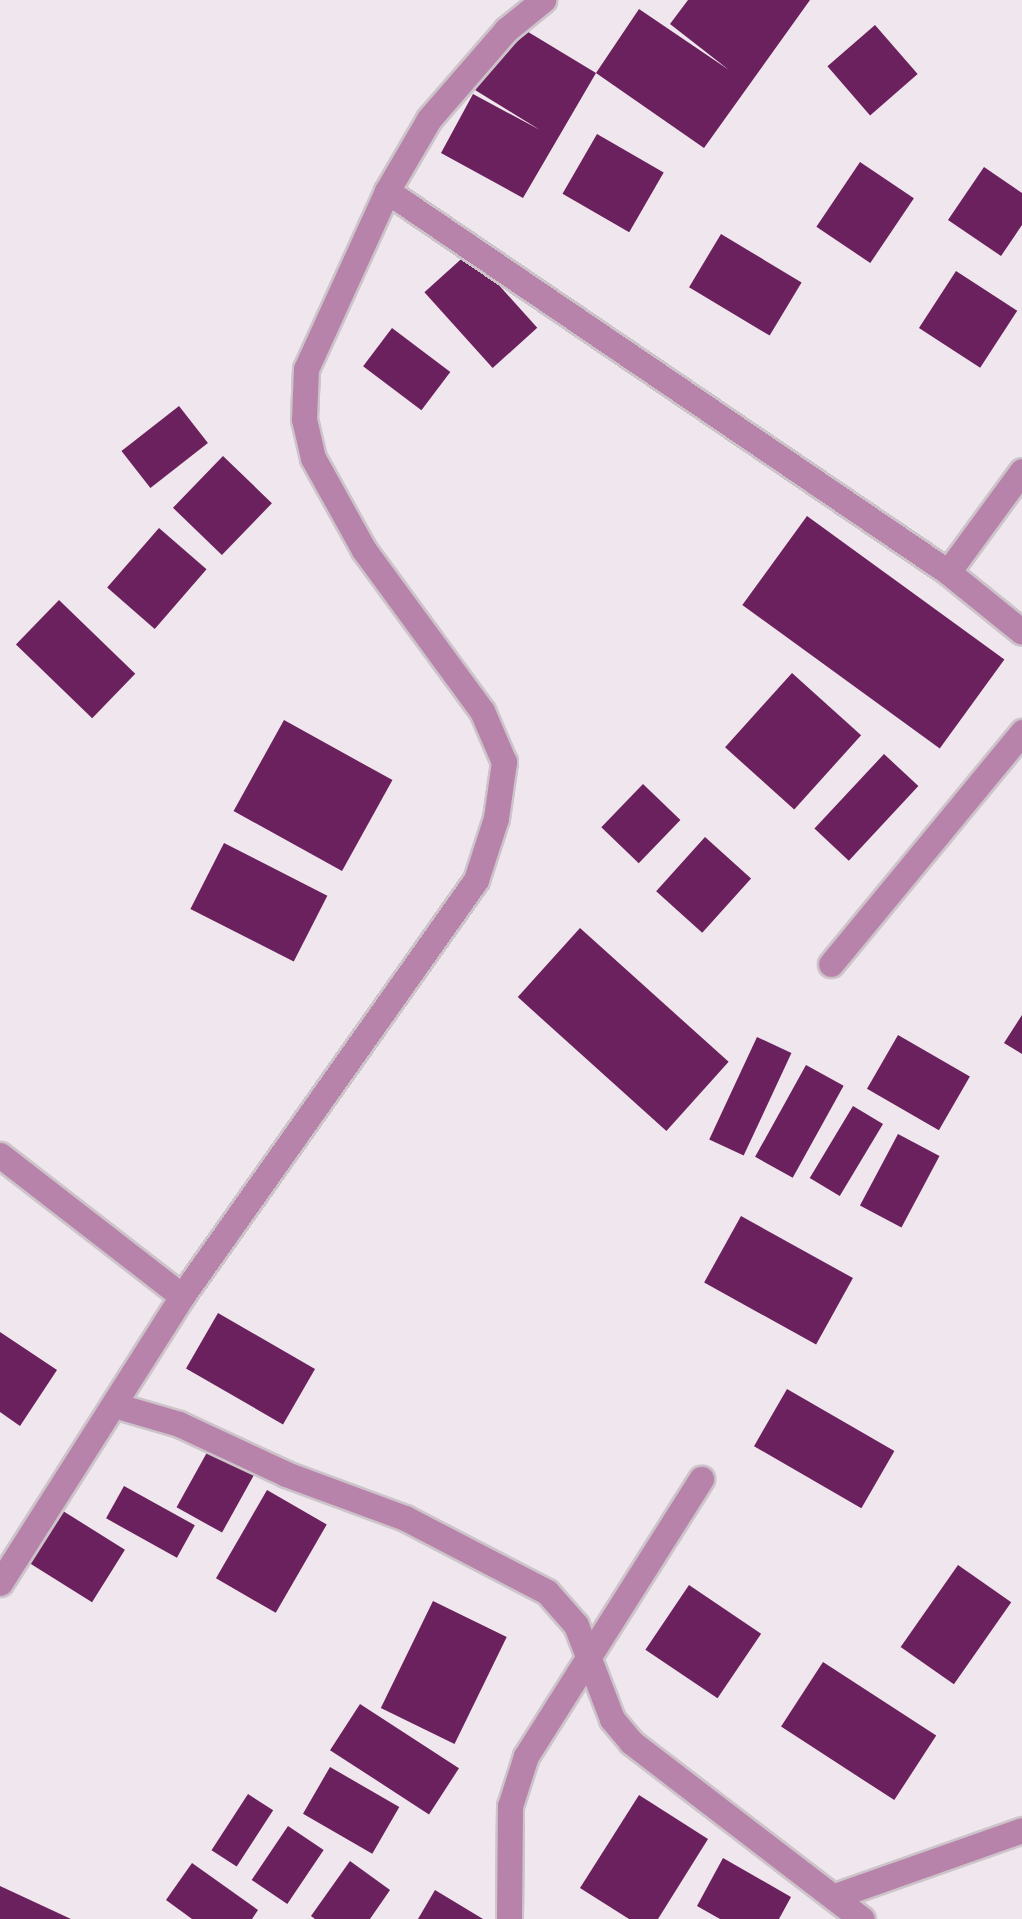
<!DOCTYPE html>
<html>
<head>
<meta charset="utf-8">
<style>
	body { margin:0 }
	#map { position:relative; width:1022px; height:1919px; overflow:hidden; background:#f0e6ed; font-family:Karla,sans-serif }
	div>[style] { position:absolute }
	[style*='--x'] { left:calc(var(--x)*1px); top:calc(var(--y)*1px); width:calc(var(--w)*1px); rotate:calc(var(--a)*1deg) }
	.building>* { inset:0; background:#6b215d; transform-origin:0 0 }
	.roads { filter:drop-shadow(2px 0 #cdc4ca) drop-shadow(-2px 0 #cdc4ca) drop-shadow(0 2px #cdc4ca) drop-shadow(0 -2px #cdc4ca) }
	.minor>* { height:25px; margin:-12.5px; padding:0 12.5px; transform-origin:12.5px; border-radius:12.5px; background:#b883ab }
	span { translate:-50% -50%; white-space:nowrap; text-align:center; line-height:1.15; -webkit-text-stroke:10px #fef3fa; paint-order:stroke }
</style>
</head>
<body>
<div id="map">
	<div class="building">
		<i style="clip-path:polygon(688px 0,810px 0,704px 148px,596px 73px,639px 9px,729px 70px,670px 24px)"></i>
		<i style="clip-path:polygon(515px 24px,596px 73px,523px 198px,441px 153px,473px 94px,540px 130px,475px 90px)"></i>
		<i style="left:875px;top:25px;width:65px;height:63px;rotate:49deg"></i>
		<i style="left:597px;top:134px;width:77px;height:69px;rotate:30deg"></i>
		<i style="left:860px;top:162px;width:65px;height:78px;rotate:34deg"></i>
		<i style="clip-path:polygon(984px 167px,1022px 193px,1022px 225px,1001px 256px,948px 220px)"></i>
		<i style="left:721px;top:234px;width:94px;height:62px;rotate:31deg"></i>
		<i style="left:469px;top:252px;width:102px;height:60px;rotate:48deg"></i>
		<i style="left:956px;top:271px;width:73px;height:68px;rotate:33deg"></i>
		<i style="left:392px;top:328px;width:73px;height:48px;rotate:37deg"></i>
		<i style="left:179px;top:406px;width:47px;height:73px;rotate:52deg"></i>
		<i style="left:223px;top:456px;width:68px;height:72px;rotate:44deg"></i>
		<i style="left:807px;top:516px;width:244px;height:110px;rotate:36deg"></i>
		<i style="left:159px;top:528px;width:63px;height:79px;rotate:41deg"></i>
		<i style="left:59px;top:600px;width:106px;height:62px;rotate:44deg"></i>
		<i style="left:792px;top:673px;width:93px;height:100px;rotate:42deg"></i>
		<i style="left:284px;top:720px;width:124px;height:104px;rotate:29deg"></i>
		<i style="left:884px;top:754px;width:47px;height:102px;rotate:43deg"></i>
		<i style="left:643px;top:784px;width:52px;height:60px;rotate:44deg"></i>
		<i style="left:705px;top:837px;width:62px;height:73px;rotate:42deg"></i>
		<i style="left:224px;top:843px;width:116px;height:74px;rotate:27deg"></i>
		<i style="left:580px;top:928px;width:200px;height:93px;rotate:42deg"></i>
		<i style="clip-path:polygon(1022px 1015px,1022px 1054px,1004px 1043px)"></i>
		<i style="left:898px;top:1035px;width:83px;height:62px;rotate:30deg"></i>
		<i style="left:757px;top:1037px;width:38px;height:113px;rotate:25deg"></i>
		<i style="left:806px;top:1065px;width:43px;height:105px;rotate:29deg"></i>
		<i style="left:853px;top:1106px;width:35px;height:84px;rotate:31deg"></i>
		<i style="left:898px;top:1134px;width:47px;height:81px;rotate:28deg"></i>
		<i style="left:741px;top:1216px;width:128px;height:76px;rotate:29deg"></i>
		<i style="left:218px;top:1313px;width:112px;height:64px;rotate:30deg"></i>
		<i style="clip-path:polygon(0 1332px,57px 1370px,20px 1426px,0 1412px)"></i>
		<i style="left:787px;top:1389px;width:124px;height:66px;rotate:30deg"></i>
		<i style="left:210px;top:1447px;width:52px;height:69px;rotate:29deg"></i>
		<i style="left:124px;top:1486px;width:81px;height:37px;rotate:29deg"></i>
		<i style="left:267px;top:1490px;width:69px;height:102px;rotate:30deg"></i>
		<i style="left:63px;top:1511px;width:73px;height:62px;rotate:32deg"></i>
		<i style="left:958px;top:1565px;width:65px;height:100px;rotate:35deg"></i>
		<i style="left:689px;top:1585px;width:87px;height:78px;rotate:34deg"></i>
		<i style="left:433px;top:1601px;width:82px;height:119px;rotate:26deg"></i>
		<i style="left:823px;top:1662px;width:135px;height:77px;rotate:33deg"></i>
		<i style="left:360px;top:1704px;width:118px;height:55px;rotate:33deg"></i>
		<i style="left:330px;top:1767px;width:80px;height:54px;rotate:30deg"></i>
		<i style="left:248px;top:1794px;width:30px;height:67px;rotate:33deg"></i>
		<i style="clip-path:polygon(639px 1795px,708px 1839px,658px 1919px,629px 1919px,580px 1888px)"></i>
		<i style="left:288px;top:1826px;width:43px;height:65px;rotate:34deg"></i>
		<i style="clip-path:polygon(723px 1858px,791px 1897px,779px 1919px,720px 1919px,697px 1906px)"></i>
		<i style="clip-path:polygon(350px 1861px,390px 1890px,370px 1919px,315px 1919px,311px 1916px)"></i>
		<i style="clip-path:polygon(192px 1863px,258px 1910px,252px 1919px,192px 1919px,166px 1900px)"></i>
		<i style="clip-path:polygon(0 1886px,71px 1919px,0 1919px)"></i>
		<i style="clip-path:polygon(435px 1890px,483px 1919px,418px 1919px)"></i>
	</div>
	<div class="roads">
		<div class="minor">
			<i style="--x:387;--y:191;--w:678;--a:34.18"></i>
			<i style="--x:948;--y:572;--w:95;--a:39"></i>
			<i style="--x:948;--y:572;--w:125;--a:-53.8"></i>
			<i style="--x:831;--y:964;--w:301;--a:-50.5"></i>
			<i style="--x:0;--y:1155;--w:230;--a:37.8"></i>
			<i style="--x:114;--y:1405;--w:68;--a:16.3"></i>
			<i style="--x:179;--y:1424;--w:118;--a:25"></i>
			<i style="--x:286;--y:1474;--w:127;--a:20.3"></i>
			<i style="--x:405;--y:1518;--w:160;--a:27.5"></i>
			<i style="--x:547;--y:1592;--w:44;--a:48.7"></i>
			<i style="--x:576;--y:1625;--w:101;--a:69"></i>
			<i style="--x:612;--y:1719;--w:30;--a:50"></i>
			<i style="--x:631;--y:1742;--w:291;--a:37.5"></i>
			<i style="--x:0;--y:1583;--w:340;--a:-57.6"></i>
			<i style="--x:182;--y:1296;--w:509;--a:-54.75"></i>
			<i style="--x:476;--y:880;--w:65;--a:-72.1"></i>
			<i style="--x:496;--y:818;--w:57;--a:-81.9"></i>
			<i style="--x:504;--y:762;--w:56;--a:-113.3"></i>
			<i style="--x:482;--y:711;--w:200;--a:-126.2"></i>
			<i style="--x:364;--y:550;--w:105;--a:-119"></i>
			<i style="--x:313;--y:458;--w:40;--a:-103"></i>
			<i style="--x:304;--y:419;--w:50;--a:-87.7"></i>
			<i style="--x:306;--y:369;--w:196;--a:-65.5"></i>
			<i style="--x:387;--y:191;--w:83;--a:-59.7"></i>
			<i style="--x:429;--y:119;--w:118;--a:-49.1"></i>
			<i style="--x:506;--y:30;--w:48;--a:-39"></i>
			<i style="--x:835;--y:1896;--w:198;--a:-19.4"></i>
			<i style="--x:509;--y:1919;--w:113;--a:-89.5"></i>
			<i style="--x:510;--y:1806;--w:52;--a:-72.3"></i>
			<i style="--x:526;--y:1756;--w:328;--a:-57.7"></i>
		</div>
	</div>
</div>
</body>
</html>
